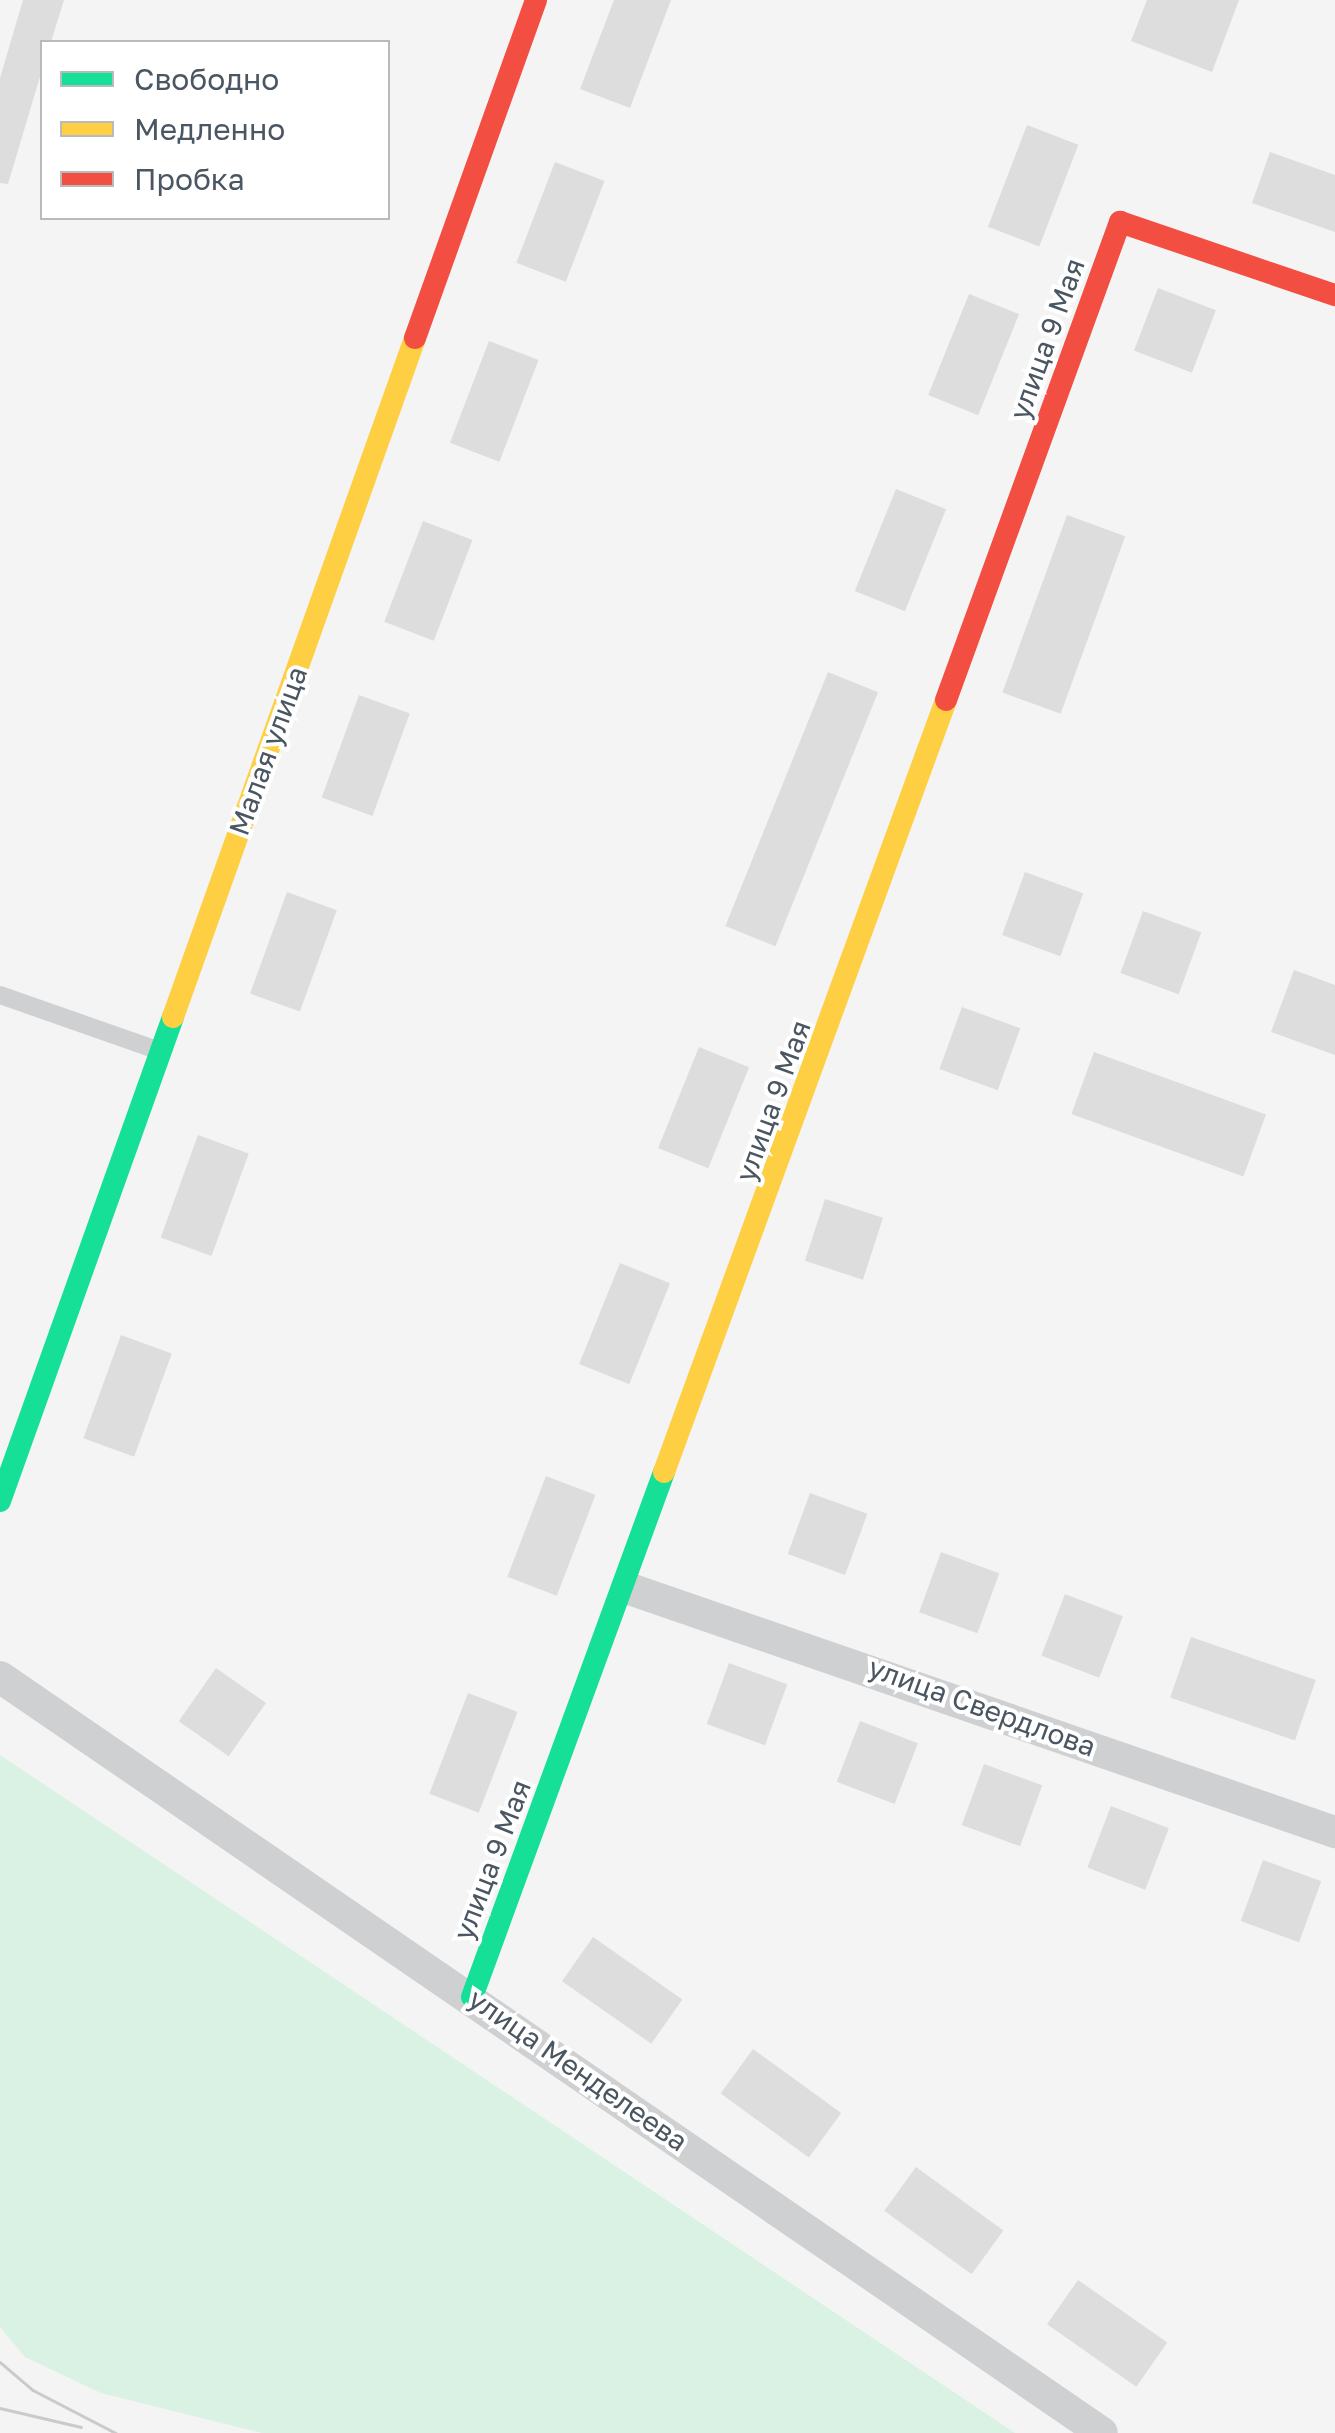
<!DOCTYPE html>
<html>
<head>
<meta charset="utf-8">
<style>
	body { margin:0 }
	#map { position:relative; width:1335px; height:2433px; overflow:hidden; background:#f4f4f4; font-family:"Golos Text",sans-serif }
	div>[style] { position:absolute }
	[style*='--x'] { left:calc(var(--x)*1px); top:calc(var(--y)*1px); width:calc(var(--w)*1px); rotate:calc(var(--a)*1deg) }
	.green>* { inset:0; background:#d9f2e3 }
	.building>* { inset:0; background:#ddddde; transform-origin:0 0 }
	.lane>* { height:18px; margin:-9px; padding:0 9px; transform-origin:9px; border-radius:9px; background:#ced0d2 }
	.street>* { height:32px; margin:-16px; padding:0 16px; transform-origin:16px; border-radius:16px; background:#ced0d2 }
	.fast>* { height:22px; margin:-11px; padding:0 11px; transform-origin:11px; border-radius:11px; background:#16e098 }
	.slow>* { height:22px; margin:-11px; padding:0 11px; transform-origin:11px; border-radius:11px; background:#ffcf43 }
	.jam>* { height:22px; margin:-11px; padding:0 11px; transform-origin:11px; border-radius:11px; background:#f24e42 }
	.tram>* { height:2.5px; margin:-1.25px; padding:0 1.25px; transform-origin:1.25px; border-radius:1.25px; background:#c9cacc }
	span { translate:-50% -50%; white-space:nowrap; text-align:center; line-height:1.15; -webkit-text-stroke:8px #fff; paint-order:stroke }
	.street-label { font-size:28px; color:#4a5661 }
	.legend { position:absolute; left:40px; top:40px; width:350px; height:180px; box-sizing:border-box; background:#fff; border:2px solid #b7bbc0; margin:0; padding:12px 18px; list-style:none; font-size:30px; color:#4a5661 }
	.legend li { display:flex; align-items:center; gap:20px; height:50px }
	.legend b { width:50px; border:2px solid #b7bbc0 }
</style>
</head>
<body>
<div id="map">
	<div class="green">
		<i style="clip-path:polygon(0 1756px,0 1755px,1015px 2433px,262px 2433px,101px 2393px,25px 2357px,0 2327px)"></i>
	</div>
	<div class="building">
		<i style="clip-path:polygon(23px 0,64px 0,51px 42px,42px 42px,42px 70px,8px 184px,0 183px,0 78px)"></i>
		<i style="clip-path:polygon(614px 0,671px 0,630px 108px,580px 89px)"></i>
		<i style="clip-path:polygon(1147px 0,1239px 0,1212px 72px,1131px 41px)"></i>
		<i style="left:1027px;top:125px;width:55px;height:109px;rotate:21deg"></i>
		<i style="clip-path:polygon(1270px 152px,1335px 175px,1335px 232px,1252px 203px)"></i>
		<i style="left:555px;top:162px;width:53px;height:108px;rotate:21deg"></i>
		<i style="left:1158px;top:288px;width:62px;height:67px;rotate:21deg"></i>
		<i style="left:969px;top:294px;width:54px;height:109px;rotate:22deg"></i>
		<i style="left:489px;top:341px;width:53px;height:109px;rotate:21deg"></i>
		<i style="left:896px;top:489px;width:54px;height:110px;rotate:22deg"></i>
		<i style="left:1067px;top:515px;width:62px;height:189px;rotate:20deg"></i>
		<i style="left:423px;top:521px;width:53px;height:108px;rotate:21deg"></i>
		<i style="left:828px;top:672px;width:54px;height:274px;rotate:22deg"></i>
		<i style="left:359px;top:695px;width:54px;height:109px;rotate:20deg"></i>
		<i style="left:1025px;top:872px;width:62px;height:67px;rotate:20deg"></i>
		<i style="left:287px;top:892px;width:53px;height:108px;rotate:20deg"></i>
		<i style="left:1143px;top:911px;width:62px;height:66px;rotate:20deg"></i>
		<i style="clip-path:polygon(1294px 970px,1335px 985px,1335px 1055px,1271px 1032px)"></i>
		<i style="left:962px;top:1007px;width:62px;height:66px;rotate:20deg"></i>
		<i style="left:699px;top:1047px;width:54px;height:109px;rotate:22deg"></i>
		<i style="left:1094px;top:1052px;width:183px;height:66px;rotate:20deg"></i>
		<i style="left:198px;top:1135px;width:54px;height:109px;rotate:20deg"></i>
		<i style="left:825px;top:1199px;width:61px;height:65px;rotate:18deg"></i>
		<i style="left:620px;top:1263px;width:54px;height:109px;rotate:22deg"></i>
		<i style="left:121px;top:1335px;width:54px;height:110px;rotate:20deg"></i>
		<i style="left:546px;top:1476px;width:53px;height:108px;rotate:21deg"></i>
		<i style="left:810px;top:1493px;width:61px;height:65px;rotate:20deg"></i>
		<i style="left:941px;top:1552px;width:62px;height:64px;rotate:20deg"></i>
		<i style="left:1065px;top:1594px;width:62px;height:66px;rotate:21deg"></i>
		<i style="left:1191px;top:1637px;width:132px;height:64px;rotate:19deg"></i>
		<i style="left:729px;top:1663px;width:62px;height:65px;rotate:20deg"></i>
		<i style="left:216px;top:1668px;width:61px;height:65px;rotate:35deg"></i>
		<i style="left:468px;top:1693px;width:53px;height:108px;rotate:21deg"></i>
		<i style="left:860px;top:1721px;width:62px;height:65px;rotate:21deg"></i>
		<i style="left:984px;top:1764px;width:62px;height:65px;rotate:20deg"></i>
		<i style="left:1111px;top:1806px;width:62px;height:66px;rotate:21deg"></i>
		<i style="left:1263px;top:1860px;width:62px;height:65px;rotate:20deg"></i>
		<i style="left:593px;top:1937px;width:109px;height:54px;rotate:35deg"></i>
		<i style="left:753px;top:2049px;width:109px;height:55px;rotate:36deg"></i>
		<i style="left:916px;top:2167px;width:108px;height:54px;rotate:36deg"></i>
		<i style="left:1078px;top:2280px;width:109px;height:54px;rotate:35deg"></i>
	</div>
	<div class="lane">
		<i style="--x:0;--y:995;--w:170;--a:19.3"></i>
	</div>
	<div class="street">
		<i style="--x:627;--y:1588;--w:749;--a:19.02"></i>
		<i style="--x:0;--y:1677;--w:1336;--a:34.45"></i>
	</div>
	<div class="fast">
		<i style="--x:0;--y:1501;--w:514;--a:-70.33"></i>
		<i style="--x:472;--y:1997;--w:559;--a:-69.91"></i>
	</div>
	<div class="slow">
		<i style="--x:173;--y:1017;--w:721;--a:-70.38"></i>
		<i style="--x:664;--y:1472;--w:822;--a:-69.93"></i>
	</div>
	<div class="jam">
		<i style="--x:415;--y:338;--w:359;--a:-70.3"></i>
		<i style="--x:946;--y:700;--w:509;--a:-70"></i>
		<i style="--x:1120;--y:222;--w:227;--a:18.8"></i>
	</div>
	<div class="tram">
		<i style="--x:0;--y:2362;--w:43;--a:40.3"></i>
		<i style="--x:33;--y:2390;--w:93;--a:27.4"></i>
		<i style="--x:0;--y:2408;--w:83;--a:13.2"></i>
	</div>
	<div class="street-label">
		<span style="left:1047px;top:339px;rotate:-70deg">улица 9 Мая</span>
		<span style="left:268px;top:751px;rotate:-70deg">Малая улица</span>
		<span style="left:773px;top:1101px;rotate:-70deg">улица 9 Мая</span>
		<span style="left:982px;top:1707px;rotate:20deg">улица Свердлова</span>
		<span style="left:492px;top:1860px;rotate:-69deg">улица 9 Мая</span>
		<span style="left:578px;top:2070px;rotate:35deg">улица Менделеева</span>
	</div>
	<ul class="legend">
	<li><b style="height:12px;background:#16e098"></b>Свободно</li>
	<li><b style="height:12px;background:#ffcf43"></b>Медленно</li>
	<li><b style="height:12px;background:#f24e42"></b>Пробка</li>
	</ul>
</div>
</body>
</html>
